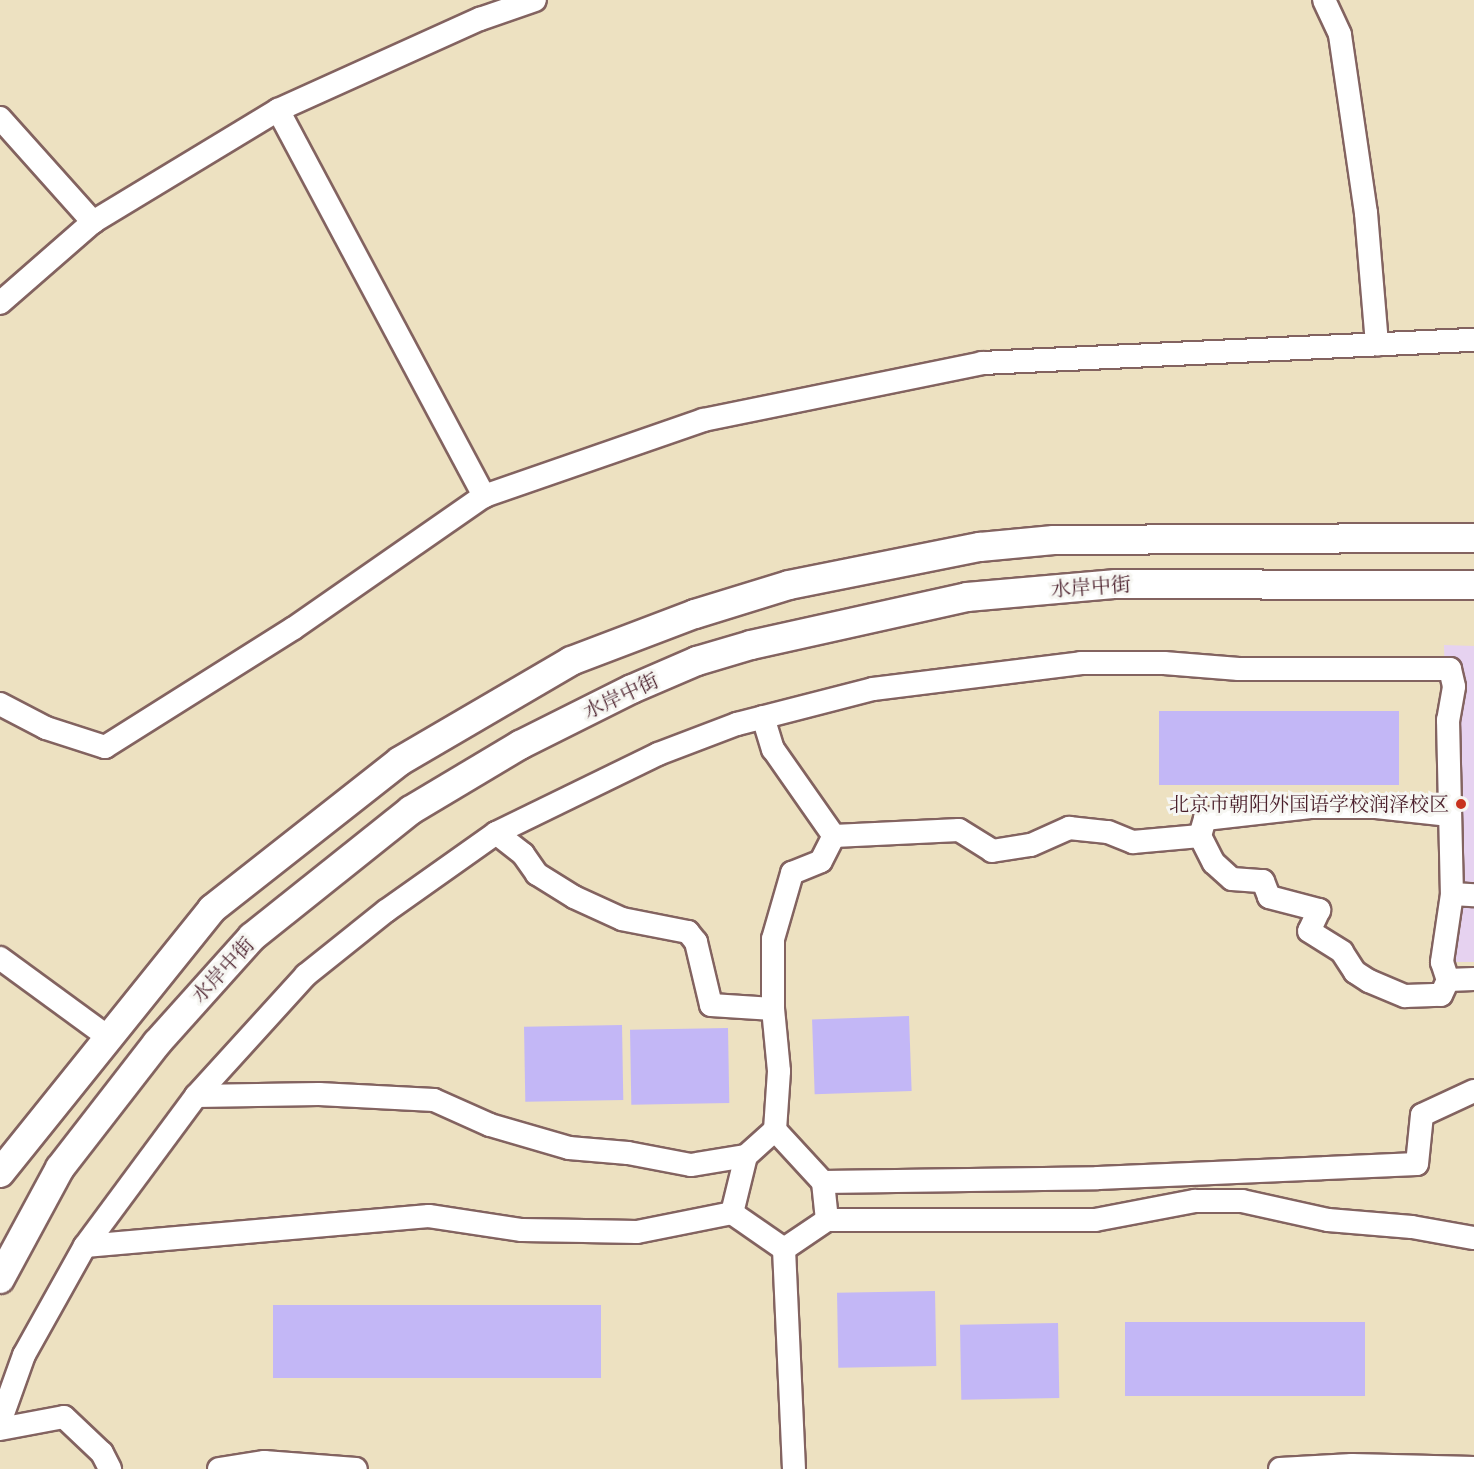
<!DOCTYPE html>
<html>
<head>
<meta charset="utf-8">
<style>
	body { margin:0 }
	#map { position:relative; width:1474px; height:1469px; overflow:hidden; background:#ede1c1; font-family:"IM FELL French Canon","Noto Serif SC",serif }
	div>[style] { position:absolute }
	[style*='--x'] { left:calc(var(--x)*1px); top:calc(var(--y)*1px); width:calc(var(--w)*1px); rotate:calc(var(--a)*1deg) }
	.built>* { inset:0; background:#e6d2f0 }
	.building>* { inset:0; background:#c3b7f6; transform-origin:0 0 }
	.roads { filter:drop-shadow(2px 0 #836360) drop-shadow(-2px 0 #836360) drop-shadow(0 2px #836360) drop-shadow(0 -2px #836360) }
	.minor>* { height:22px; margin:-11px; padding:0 11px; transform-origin:11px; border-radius:11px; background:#fff }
	.tertiary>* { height:28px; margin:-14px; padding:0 14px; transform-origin:14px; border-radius:14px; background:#fff }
	.dots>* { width:16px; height:16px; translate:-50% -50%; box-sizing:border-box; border:3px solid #f6f6f2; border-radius:50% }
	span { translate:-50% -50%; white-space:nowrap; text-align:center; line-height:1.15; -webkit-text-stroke:6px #f6f6f2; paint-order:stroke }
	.street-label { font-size:20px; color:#4a1f2b }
	.poi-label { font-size:20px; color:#4a1f2b }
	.right { translate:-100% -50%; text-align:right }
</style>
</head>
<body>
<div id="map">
	<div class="built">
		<i style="clip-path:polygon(1444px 645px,1474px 646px,1474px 962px,1452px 962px)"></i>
	</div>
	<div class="building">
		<i style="left:1159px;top:711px;width:240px;height:74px"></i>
		<i style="left:909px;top:1016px;width:75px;height:97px;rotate:88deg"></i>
		<i style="left:622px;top:1025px;width:75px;height:98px;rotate:89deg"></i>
		<i style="left:728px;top:1028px;width:75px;height:98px;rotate:89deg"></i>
		<i style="left:935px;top:1291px;width:75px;height:98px;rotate:89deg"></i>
		<i style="left:273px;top:1305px;width:328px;height:73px"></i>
		<i style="left:1125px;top:1322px;width:240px;height:74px"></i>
		<i style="left:1058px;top:1323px;width:75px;height:98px;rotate:89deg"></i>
	</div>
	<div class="roads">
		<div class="minor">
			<i style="--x:1324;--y:0;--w:38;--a:65"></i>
			<i style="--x:1340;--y:35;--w:180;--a:81.7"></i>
			<i style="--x:1366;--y:213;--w:132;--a:85.2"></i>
			<i style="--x:278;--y:110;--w:438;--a:61.9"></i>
			<i style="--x:0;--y:118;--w:140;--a:48.2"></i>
			<i style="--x:0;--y:303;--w:123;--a:-41.1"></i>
			<i style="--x:93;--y:222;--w:216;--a:-31.2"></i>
			<i style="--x:278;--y:110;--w:222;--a:-24.3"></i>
			<i style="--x:480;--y:19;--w:58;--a:-19.1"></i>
			<i style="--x:0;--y:704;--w:52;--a:27.6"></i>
			<i style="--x:46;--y:728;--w:62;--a:17.9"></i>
			<i style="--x:105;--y:747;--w:223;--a:-32.2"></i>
			<i style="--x:294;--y:628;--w:231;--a:-34.8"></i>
			<i style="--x:484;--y:496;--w:232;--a:-19.1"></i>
			<i style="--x:703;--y:420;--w:285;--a:-11.5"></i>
			<i style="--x:982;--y:363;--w:493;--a:-2.7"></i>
			<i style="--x:763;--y:717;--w:34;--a:73"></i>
			<i style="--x:773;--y:749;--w:106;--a:55"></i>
			<i style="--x:1200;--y:836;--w:18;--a:-74"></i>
			<i style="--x:1205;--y:819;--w:106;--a:-6.5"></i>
			<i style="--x:1310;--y:807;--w:66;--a:0"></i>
			<i style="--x:1376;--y:807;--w:74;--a:6.2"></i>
			<i style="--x:1452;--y:894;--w:69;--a:98.4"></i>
			<i style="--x:1442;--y:962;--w:19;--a:72"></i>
			<i style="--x:1448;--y:980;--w:26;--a:-2"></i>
			<i style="--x:0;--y:958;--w:134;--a:36.2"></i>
			<i style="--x:773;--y:1009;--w:70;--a:-90"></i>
			<i style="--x:773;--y:939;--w:69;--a:-73.9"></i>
			<i style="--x:792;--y:873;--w:31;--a:-22"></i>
			<i style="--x:821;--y:861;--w:28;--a:-63"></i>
			<i style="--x:834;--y:836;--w:125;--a:-2.7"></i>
			<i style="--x:959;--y:830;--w:39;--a:32"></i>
			<i style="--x:992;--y:851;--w:39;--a:-9"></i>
			<i style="--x:1031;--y:845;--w:42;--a:-24.1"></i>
			<i style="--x:1069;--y:828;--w:39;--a:6"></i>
			<i style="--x:1108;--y:832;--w:27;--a:22"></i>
			<i style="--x:1133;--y:842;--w:67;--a:-5.1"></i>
			<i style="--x:1200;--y:836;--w:30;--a:63"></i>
			<i style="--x:1214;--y:863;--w:24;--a:42"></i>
			<i style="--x:1232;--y:879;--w:31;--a:4"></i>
			<i style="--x:1263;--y:881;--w:17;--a:69"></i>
			<i style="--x:1269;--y:897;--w:52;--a:14.6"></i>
			<i style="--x:1319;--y:910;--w:23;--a:115"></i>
			<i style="--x:1309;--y:931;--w:39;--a:32"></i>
			<i style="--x:1342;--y:952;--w:24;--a:57"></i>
			<i style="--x:1355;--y:972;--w:17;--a:33"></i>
			<i style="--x:1369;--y:981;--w:39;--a:23"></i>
			<i style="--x:1405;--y:996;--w:36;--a:-2"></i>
			<i style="--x:1441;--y:995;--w:17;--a:-65"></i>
			<i style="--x:196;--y:1096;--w:123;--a:-0.9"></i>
			<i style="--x:319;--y:1094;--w:115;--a:3"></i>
			<i style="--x:434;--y:1100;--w:61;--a:24.1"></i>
			<i style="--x:490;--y:1125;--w:82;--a:16.2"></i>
			<i style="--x:569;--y:1148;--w:59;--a:4.8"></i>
			<i style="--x:628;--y:1153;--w:64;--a:10.8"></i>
			<i style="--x:691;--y:1165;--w:56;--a:-9.3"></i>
			<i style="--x:746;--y:1156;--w:39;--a:-42"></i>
			<i style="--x:775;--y:1130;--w:59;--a:-86.1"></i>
			<i style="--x:779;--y:1071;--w:62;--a:-95.5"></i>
			<i style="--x:773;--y:1009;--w:62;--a:-176.3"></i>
			<i style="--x:711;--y:1005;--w:65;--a:-103.4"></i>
			<i style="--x:696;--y:942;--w:13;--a:-129"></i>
			<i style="--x:688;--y:932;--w:67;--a:-168.9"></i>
			<i style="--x:622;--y:919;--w:53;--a:-155.4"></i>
			<i style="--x:574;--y:897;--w:44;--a:-148.1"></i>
			<i style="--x:537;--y:874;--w:24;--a:-125"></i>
			<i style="--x:523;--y:854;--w:34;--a:-142"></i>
			<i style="--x:775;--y:1130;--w:71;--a:47.3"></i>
			<i style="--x:823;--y:1182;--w:38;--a:84"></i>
			<i style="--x:827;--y:1220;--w:52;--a:146"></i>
			<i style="--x:784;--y:1249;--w:220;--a:87.4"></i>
			<i style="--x:746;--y:1156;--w:59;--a:103.8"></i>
			<i style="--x:732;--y:1213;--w:63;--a:34.7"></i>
			<i style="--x:823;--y:1182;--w:275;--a:-0.8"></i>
			<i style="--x:1098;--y:1178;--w:319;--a:-2.5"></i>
			<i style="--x:1417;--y:1164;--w:49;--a:-84.2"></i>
			<i style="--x:1422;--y:1115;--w:57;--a:-24.8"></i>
			<i style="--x:827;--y:1220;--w:268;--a:0"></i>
			<i style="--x:1095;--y:1220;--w:102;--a:-10.8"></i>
			<i style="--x:1195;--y:1201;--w:47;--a:0"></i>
			<i style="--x:1242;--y:1201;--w:88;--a:12.5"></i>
			<i style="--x:1328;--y:1220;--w:84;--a:4.8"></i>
			<i style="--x:1412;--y:1227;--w:63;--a:10.1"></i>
			<i style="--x:85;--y:1246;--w:345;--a:-5"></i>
			<i style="--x:429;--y:1216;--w:94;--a:8.6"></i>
			<i style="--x:522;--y:1230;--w:115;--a:1"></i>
			<i style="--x:637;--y:1232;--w:97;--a:-11.3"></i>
			<i style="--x:0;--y:1422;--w:71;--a:-70.3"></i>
			<i style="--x:24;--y:1355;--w:125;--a:-60.8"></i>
			<i style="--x:85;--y:1246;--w:187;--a:-53.5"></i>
			<i style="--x:196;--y:1096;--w:164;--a:-47.7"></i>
			<i style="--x:306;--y:975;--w:102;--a:-38.7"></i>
			<i style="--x:386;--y:911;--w:135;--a:-35.3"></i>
			<i style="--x:496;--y:833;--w:180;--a:-26"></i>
			<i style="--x:658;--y:754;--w:85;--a:-20.8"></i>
			<i style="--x:737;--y:724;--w:140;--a:-14.4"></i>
			<i style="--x:873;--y:689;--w:210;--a:-7.1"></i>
			<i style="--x:1081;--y:663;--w:83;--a:0"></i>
			<i style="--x:1164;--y:663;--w:75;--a:4.6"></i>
			<i style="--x:1239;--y:669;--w:211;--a:0"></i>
			<i style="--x:1450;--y:669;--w:18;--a:77"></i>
			<i style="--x:1454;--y:687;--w:34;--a:100"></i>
			<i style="--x:1448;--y:720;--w:174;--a:88.7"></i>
			<i style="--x:1452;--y:894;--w:22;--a:3"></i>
			<i style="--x:0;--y:1429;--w:65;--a:-10.6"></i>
			<i style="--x:64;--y:1417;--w:52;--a:43.5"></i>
			<i style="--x:102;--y:1453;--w:18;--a:63"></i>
			<i style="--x:219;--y:1469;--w:46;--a:-8.8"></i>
			<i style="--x:264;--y:1462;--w:92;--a:4.4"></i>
			<i style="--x:1280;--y:1469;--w:72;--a:-3.2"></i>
			<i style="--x:1352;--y:1465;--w:122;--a:1.4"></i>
		</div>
		<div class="tertiary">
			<i style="--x:0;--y:1173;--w:339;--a:-51.2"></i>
			<i style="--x:212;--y:909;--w:239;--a:-38.2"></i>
			<i style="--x:400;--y:761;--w:198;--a:-30.3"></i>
			<i style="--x:571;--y:661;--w:133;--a:-20.8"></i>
			<i style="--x:695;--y:614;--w:98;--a:-17.1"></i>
			<i style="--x:789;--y:585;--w:195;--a:-11.3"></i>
			<i style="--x:980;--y:547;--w:74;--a:-5.4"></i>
			<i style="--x:1054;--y:540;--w:420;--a:-0.3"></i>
			<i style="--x:0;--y:1279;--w:126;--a:-61.6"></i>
			<i style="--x:60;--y:1168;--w:158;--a:-52.2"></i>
			<i style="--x:157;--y:1043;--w:142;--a:-48.1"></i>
			<i style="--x:252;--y:937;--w:203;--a:-38.6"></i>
			<i style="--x:411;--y:810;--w:127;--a:-30.8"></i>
			<i style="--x:520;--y:745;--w:125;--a:-26.6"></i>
			<i style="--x:632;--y:689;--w:71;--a:-23.3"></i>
			<i style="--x:697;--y:661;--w:56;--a:-16.5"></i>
			<i style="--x:751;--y:645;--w:221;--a:-12.5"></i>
			<i style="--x:967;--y:597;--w:150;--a:-5"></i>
			<i style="--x:1116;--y:584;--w:358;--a:0.2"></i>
		</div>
	</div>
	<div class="dots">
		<i style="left:1461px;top:804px;background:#c8321e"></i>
	</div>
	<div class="street-label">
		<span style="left:1091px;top:587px;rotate:-4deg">水岸中街</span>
		<span style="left:621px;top:696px;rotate:-25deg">水岸中街</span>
		<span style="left:223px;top:970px;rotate:-47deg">水岸中街</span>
	</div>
	<div class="poi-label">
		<span class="right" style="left:1449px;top:804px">北京市朝阳外国语学校润泽校区</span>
	</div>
</div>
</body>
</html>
